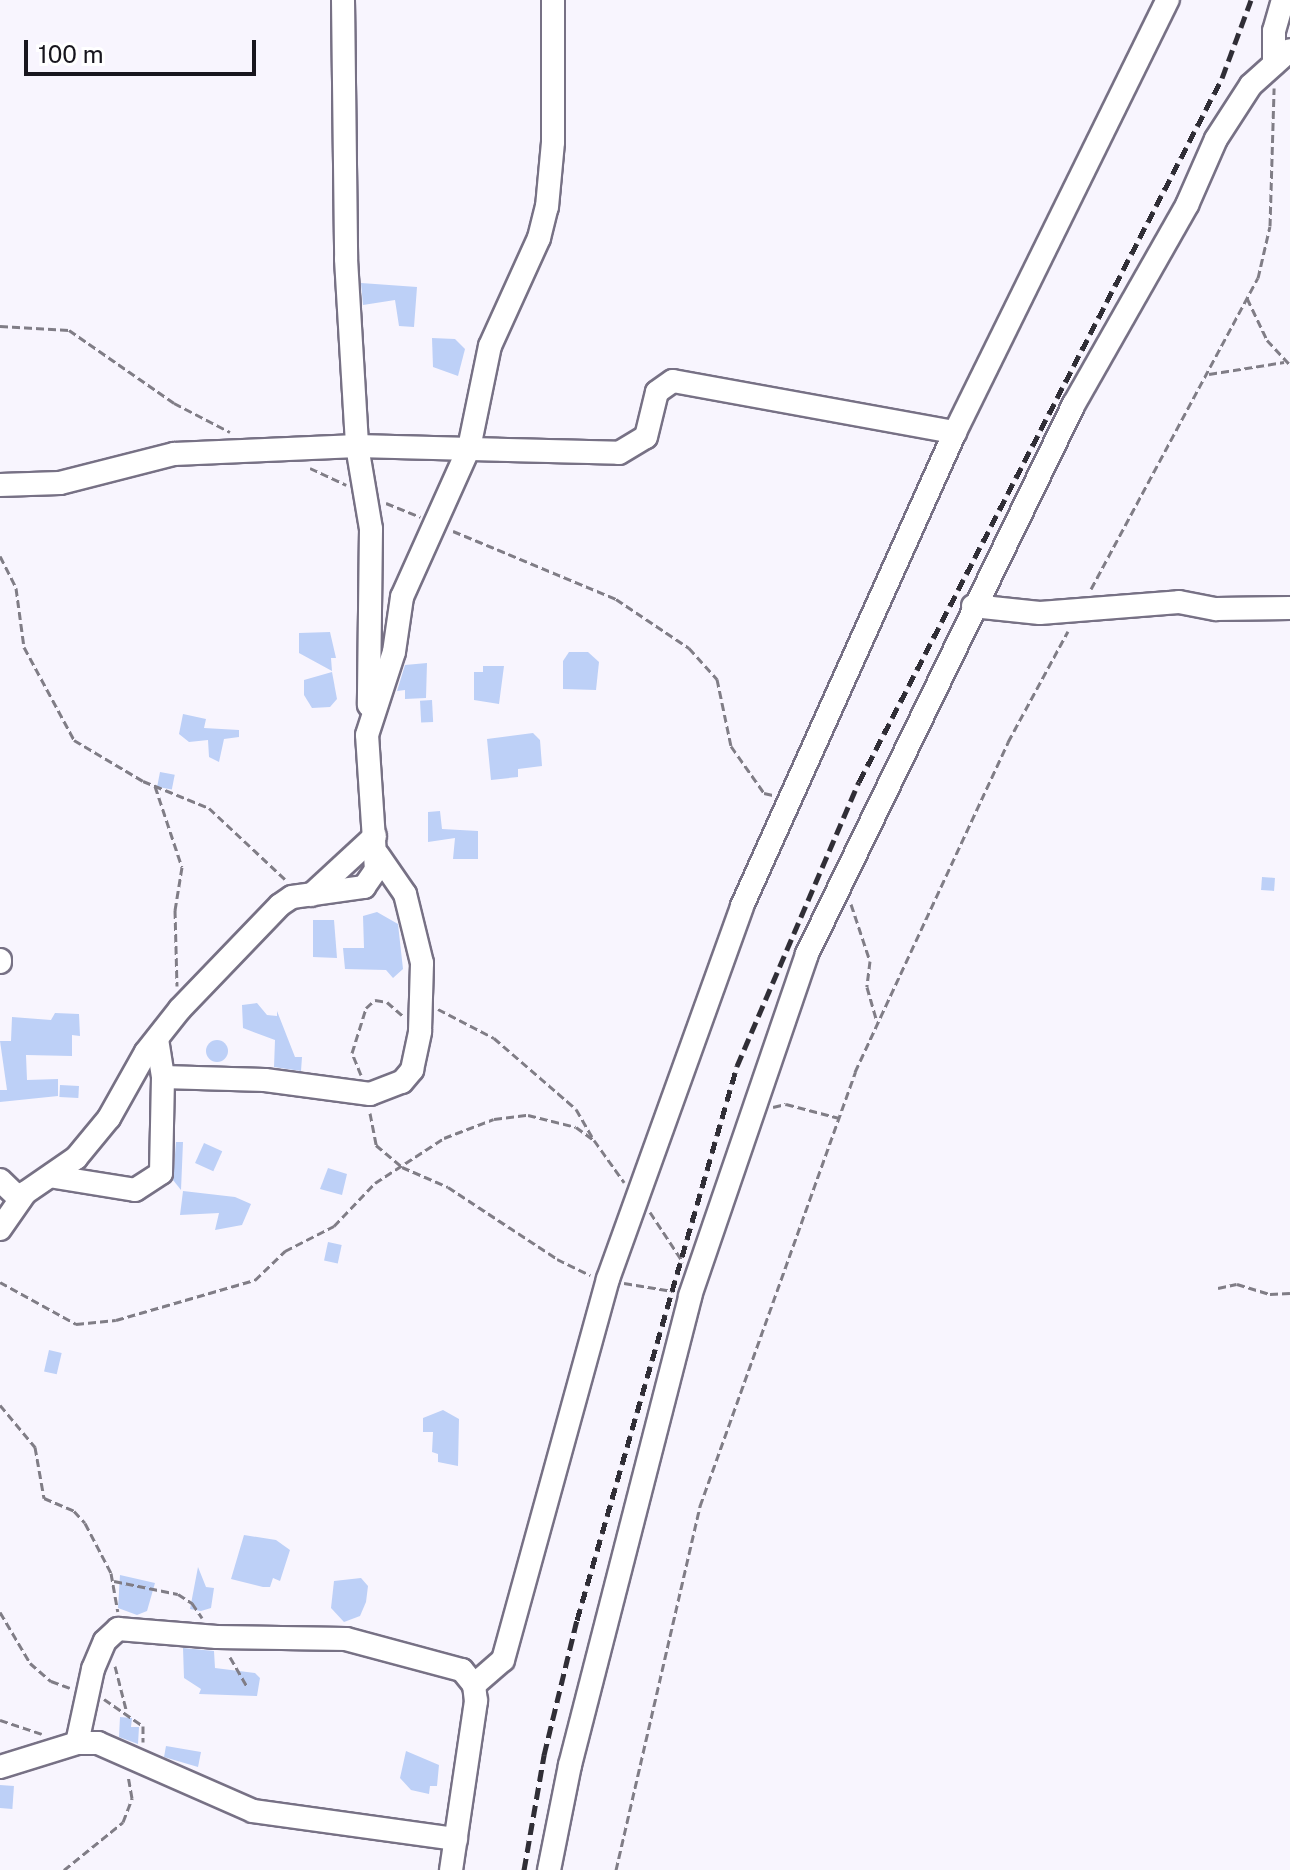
<!DOCTYPE html>
<html>
<head>
<meta charset="utf-8">
<style>
	body { margin:0 }
	#map { position:relative; width:1290px; height:1870px; overflow:hidden; background:#f8f5fe; font-family:"Public Sans",sans-serif }
	div>[style] { position:absolute }
	[style*='--x'] { left:calc(var(--x)*1px); top:calc(var(--y)*1px); width:calc(var(--w)*1px); rotate:calc(var(--a)*1deg) }
	.building>* { inset:0; background:#bdd0f7; transform-origin:0 0 }
	.round { border-radius:50% }
	.path>* { height:3px; margin-top:-1.5px; transform-origin:0; background:repeating-linear-gradient(90deg,#807d86 0 8px,transparent 0 12px) }
	.roads { filter:drop-shadow(2px 0 #777185) drop-shadow(-2px 0 #777185) drop-shadow(0 2px #777185) drop-shadow(0 -2px #777185) }
	.minor>* { height:22px; margin:-11px; padding:0 11px; transform-origin:11px; border-radius:11px; background:#fff }
	.rail>* { height:5px; margin-top:-2.5px; transform-origin:0; background:repeating-linear-gradient(90deg,#302e36 0 12px,transparent 0 18px) }
	span { translate:-50% -50%; white-space:nowrap; text-align:center; line-height:1.15; -webkit-text-stroke:7px #fff; paint-order:stroke }
	.scale { position:absolute; left:24px; top:40px; width:232px; height:36px; box-sizing:border-box; border:4px solid #18161e; border-top:0; padding-left:10px; font-size:24px; line-height:28px; white-space:nowrap; color:#18161e; -webkit-text-stroke:6px #fff; paint-order:stroke }
</style>
</head>
<body>
<div id="map">
	<div class="building">
		<i style="clip-path:polygon(361px 283px,417px 287px,414px 327px,399px 326px,395px 300px,363px 305px)"></i>
		<i style="clip-path:polygon(432px 338px,455px 339px,465px 349px,458px 376px,433px 367px)"></i>
		<i style="clip-path:polygon(330px 632px,336px 658px,331px 658px,332px 671px,299px 653px,299px 633px)"></i>
		<i style="clip-path:polygon(569px 652px,588px 652px,599px 662px,596px 690px,563px 689px,563px 661px)"></i>
		<i style="clip-path:polygon(427px 663px,426px 698px,405px 699px,405px 690px,397px 691px,405px 665px)"></i>
		<i style="clip-path:polygon(483px 666px,504px 666px,499px 704px,474px 700px,474px 672px,483px 672px)"></i>
		<i style="clip-path:polygon(332px 672px,337px 699px,330px 707px,312px 708px,304px 695px,304px 680px)"></i>
		<i style="left:432px;top:700px;width:22px;height:12px;rotate:87deg"></i>
		<i style="clip-path:polygon(183px 714px,206px 719px,204px 728px,239px 730px,239px 737px,224px 739px,219px 762px,209px 757px,208px 740px,189px 742px,179px 734px)"></i>
		<i style="clip-path:polygon(533px 733px,540px 740px,542px 766px,518px 769px,518px 777px,491px 780px,487px 739px)"></i>
		<i style="left:160px;top:772px;width:15px;height:15px;rotate:11deg"></i>
		<i style="clip-path:polygon(440px 811px,442px 829px,478px 831px,478px 859px,453px 859px,455px 838px,428px 842px,428px 812px)"></i>
		<i style="left:1262px;top:877px;width:13px;height:13px;rotate:4deg"></i>
		<i style="clip-path:polygon(377px 912px,398px 924px,403px 969px,393px 978px,386px 970px,345px 969px,343px 948px,364px 948px,363px 916px)"></i>
		<i style="clip-path:polygon(313px 920px,334px 920px,337px 958px,313px 957px)"></i>
		<i style="clip-path:polygon(257px 1003px,267px 1015px,277px 1016px,277px 1011px,295px 1057px,302px 1057px,301px 1071px,274px 1067px,275px 1040px,243px 1028px,242px 1005px)"></i>
		<i style="clip-path:polygon(55px 1013px,79px 1014px,80px 1036px,72px 1035px,72px 1056px,26px 1055px,27px 1080px,58px 1079px,58px 1096px,0 1102px,0 1090px,7px 1090px,0 1041px,11px 1041px,12px 1017px,51px 1020px)"></i>
		<i class="round" style="left:206px;top:1040px;width:22px;height:22px"></i>
		<i style="left:60px;top:1085px;width:19px;height:12px;rotate:3deg"></i>
		<i style="clip-path:polygon(176px 1142px,183px 1142px,181px 1190px,173px 1180px)"></i>
		<i style="left:204px;top:1143px;width:20px;height:22px;rotate:24deg"></i>
		<i style="clip-path:polygon(328px 1168px,347px 1174px,342px 1195px,320px 1189px)"></i>
		<i style="clip-path:polygon(183px 1191px,235px 1197px,251px 1204px,242px 1225px,215px 1230px,219px 1213px,180px 1215px)"></i>
		<i style="left:328px;top:1242px;width:14px;height:19px;rotate:12deg"></i>
		<i style="left:49px;top:1350px;width:13px;height:22px;rotate:13deg"></i>
		<i style="clip-path:polygon(443px 1410px,459px 1419px,458px 1466px,438px 1462px,438px 1454px,432px 1452px,433px 1432px,423px 1432px,423px 1418px)"></i>
		<i style="clip-path:polygon(244px 1535px,276px 1540px,290px 1550px,280px 1581px,273px 1578px,270px 1587px,263px 1587px,231px 1579px)"></i>
		<i style="clip-path:polygon(198px 1567px,206px 1587px,214px 1588px,211px 1608px,201px 1611px,190px 1609px)"></i>
		<i style="clip-path:polygon(120px 1575px,155px 1583px,147px 1611px,137px 1615px,118px 1608px)"></i>
		<i style="clip-path:polygon(361px 1578px,368px 1586px,366px 1602px,360px 1616px,344px 1622px,331px 1608px,334px 1581px)"></i>
		<i style="clip-path:polygon(183px 1648px,214px 1651px,215px 1668px,255px 1673px,260px 1678px,257px 1696px,199px 1694px,201px 1689px,184px 1678px)"></i>
		<i style="clip-path:polygon(120px 1717px,132px 1718px,131px 1727px,139px 1727px,138px 1744px,119px 1737px)"></i>
		<i style="clip-path:polygon(166px 1746px,201px 1752px,198px 1767px,164px 1757px)"></i>
		<i style="clip-path:polygon(406px 1751px,439px 1765px,437px 1786px,430px 1786px,429px 1794px,411px 1790px,400px 1778px)"></i>
		<i style="left:0;top:1785px;width:14px;height:23px;rotate:4deg"></i>
	</div>
	<div class="path">
		<i style="--x:1247;--y:298;--w:47;--a:64.5"></i>
		<i style="--x:1267;--y:340;--w:34;--a:47"></i>
		<i style="--x:0;--y:326;--w:69;--a:3.3"></i>
		<i style="--x:69;--y:330;--w:128;--a:34.8"></i>
		<i style="--x:174;--y:403;--w:63;--a:27.4"></i>
		<i style="--x:1209;--y:374;--w:76;--a:-9.1"></i>
		<i style="--x:310;--y:468;--w:40;--a:25"></i>
		<i style="--x:386;--y:503;--w:37;--a:22"></i>
		<i style="--x:453;--y:531;--w:177;--a:22.6"></i>
		<i style="--x:616;--y:599;--w:88;--a:33.9"></i>
		<i style="--x:689;--y:648;--w:42;--a:47.9"></i>
		<i style="--x:717;--y:679;--w:68;--a:78.2"></i>
		<i style="--x:731;--y:746;--w:57;--a:54.9"></i>
		<i style="--x:764;--y:793;--w:9;--a:13"></i>
		<i style="--x:0;--y:556;--w:36;--a:63"></i>
		<i style="--x:16;--y:588;--w:60;--a:82.3"></i>
		<i style="--x:24;--y:647;--w:106;--a:61.7"></i>
		<i style="--x:74;--y:740;--w:80;--a:30.7"></i>
		<i style="--x:143;--y:781;--w:71;--a:22.2"></i>
		<i style="--x:209;--y:808;--w:104;--a:43.1"></i>
		<i style="--x:1091;--y:589;--w:353;--a:-61.8"></i>
		<i style="--x:1258;--y:278;--w:53;--a:-77"></i>
		<i style="--x:1270;--y:226;--w:138;--a:-88.3"></i>
		<i style="--x:155;--y:786;--w:85;--a:71.6"></i>
		<i style="--x:182;--y:867;--w:44;--a:99.2"></i>
		<i style="--x:175;--y:910;--w:76;--a:88.5"></i>
		<i style="--x:851;--y:904;--w:60;--a:71.6"></i>
		<i style="--x:870;--y:961;--w:26;--a:97"></i>
		<i style="--x:867;--y:987;--w:36;--a:74"></i>
		<i style="--x:438;--y:1009;--w:63;--a:27.4"></i>
		<i style="--x:494;--y:1038;--w:108;--a:40.9"></i>
		<i style="--x:576;--y:1109;--w:32;--a:60"></i>
		<i style="--x:361;--y:1075;--w:24;--a:-112"></i>
		<i style="--x:352;--y:1053;--w:47;--a:-72.7"></i>
		<i style="--x:366;--y:1008;--w:12;--a:-42"></i>
		<i style="--x:375;--y:1000;--w:12;--a:9"></i>
		<i style="--x:387;--y:1002;--w:21;--a:41"></i>
		<i style="--x:773;--y:1107;--w:13;--a:-13"></i>
		<i style="--x:786;--y:1104;--w:55;--a:14.8"></i>
		<i style="--x:370;--y:1113;--w:33;--a:79"></i>
		<i style="--x:376;--y:1145;--w:34;--a:40"></i>
		<i style="--x:402;--y:1167;--w:50;--a:23.5"></i>
		<i style="--x:448;--y:1187;--w:131;--a:33.4"></i>
		<i style="--x:557;--y:1259;--w:37;--a:26"></i>
		<i style="--x:650;--y:1212;--w:60;--a:56.6"></i>
		<i style="--x:0;--y:1282;--w:87;--a:28.9"></i>
		<i style="--x:76;--y:1324;--w:40;--a:-5.7"></i>
		<i style="--x:116;--y:1320;--w:145;--a:-16.1"></i>
		<i style="--x:255;--y:1280;--w:42;--a:-44"></i>
		<i style="--x:285;--y:1251;--w:55;--a:-27"></i>
		<i style="--x:334;--y:1226;--w:59;--a:-46.4"></i>
		<i style="--x:375;--y:1183;--w:82;--a:-33.1"></i>
		<i style="--x:444;--y:1138;--w:53;--a:-20.8"></i>
		<i style="--x:494;--y:1119;--w:34;--a:-7"></i>
		<i style="--x:528;--y:1115;--w:49;--a:14"></i>
		<i style="--x:576;--y:1127;--w:22;--a:36"></i>
		<i style="--x:594;--y:1140;--w:52;--a:54.5"></i>
		<i style="--x:624;--y:1283;--w:49;--a:9.5"></i>
		<i style="--x:1218;--y:1288;--w:19;--a:-12"></i>
		<i style="--x:1237;--y:1284;--w:34;--a:17"></i>
		<i style="--x:1270;--y:1294;--w:20;--a:-3"></i>
		<i style="--x:0;--y:1405;--w:55;--a:50.2"></i>
		<i style="--x:35;--y:1447;--w:52;--a:80"></i>
		<i style="--x:44;--y:1498;--w:33;--a:23"></i>
		<i style="--x:74;--y:1511;--w:16;--a:47"></i>
		<i style="--x:85;--y:1523;--w:56;--a:62.5"></i>
		<i style="--x:111;--y:1573;--w:39;--a:80"></i>
		<i style="--x:114;--y:1581;--w:65;--a:11.5"></i>
		<i style="--x:178;--y:1594;--w:17;--a:33"></i>
		<i style="--x:192;--y:1603;--w:18;--a:56"></i>
		<i style="--x:0;--y:1612;--w:59;--a:59.5"></i>
		<i style="--x:30;--y:1663;--w:28;--a:41"></i>
		<i style="--x:51;--y:1681;--w:20;--a:20"></i>
		<i style="--x:230;--y:1657;--w:34;--a:60"></i>
		<i style="--x:115;--y:1666;--w:44;--a:75.7"></i>
		<i style="--x:104;--y:1699;--w:47;--a:34.7"></i>
		<i style="--x:143;--y:1726;--w:16;--a:90"></i>
		<i style="--x:0;--y:1720;--w:44;--a:18.4"></i>
		<i style="--x:64;--y:1870;--w:76;--a:-39.1"></i>
		<i style="--x:123;--y:1822;--w:26;--a:-69"></i>
		<i style="--x:132;--y:1798;--w:22;--a:-100"></i>
		<i style="--x:616;--y:1870;--w:374;--a:-77"></i>
		<i style="--x:700;--y:1506;--w:461;--a:-70.3"></i>
		<i style="--x:855;--y:1072;--w:364;--a:-65.1"></i>
		<i style="--x:1008;--y:742;--w:126;--a:-61.6"></i>
	</div>
	<div class="roads">
		<div class="minor">
			<i style="--x:343;--y:0;--w:259;--a:89.3"></i>
			<i style="--x:346;--y:259;--w:187;--a:86.6"></i>
			<i style="--x:357;--y:446;--w:84;--a:80.4"></i>
			<i style="--x:371;--y:529;--w:176;--a:90.7"></i>
			<i style="--x:1274;--y:64;--w:33;--a:-90"></i>
			<i style="--x:1274;--y:31;--w:32;--a:-74"></i>
			<i style="--x:0;--y:485;--w:60;--a:-1.9"></i>
			<i style="--x:60;--y:483;--w:118;--a:-14.3"></i>
			<i style="--x:174;--y:454;--w:183;--a:-2.5"></i>
			<i style="--x:357;--y:446;--w:262;--a:1.5"></i>
			<i style="--x:619;--y:453;--w:31;--a:-31"></i>
			<i style="--x:646;--y:437;--w:46;--a:-76.3"></i>
			<i style="--x:657;--y:392;--w:19;--a:-35"></i>
			<i style="--x:673;--y:381;--w:287;--a:10.3"></i>
			<i style="--x:973;--y:606;--w:67;--a:6"></i>
			<i style="--x:1040;--y:613;--w:139;--a:-4.5"></i>
			<i style="--x:1179;--y:602;--w:38;--a:11"></i>
			<i style="--x:1216;--y:609;--w:74;--a:-0.8"></i>
			<i style="--x:311;--y:895;--w:87;--a:-42.7"></i>
			<i style="--x:0;--y:960;--w:2;--a:90"></i>
			<i style="--x:157;--y:1039;--w:38;--a:81"></i>
			<i style="--x:163;--y:1077;--w:102;--a:1.7"></i>
			<i style="--x:265;--y:1080;--w:106;--a:7.6"></i>
			<i style="--x:370;--y:1094;--w:34;--a:-21"></i>
			<i style="--x:402;--y:1082;--w:16;--a:-50"></i>
			<i style="--x:412;--y:1070;--w:40;--a:-78"></i>
			<i style="--x:420;--y:1031;--w:68;--a:-88.3"></i>
			<i style="--x:422;--y:963;--w:71;--a:-103.8"></i>
			<i style="--x:405;--y:894;--w:47;--a:-124.7"></i>
			<i style="--x:55;--y:1177;--w:81;--a:9.2"></i>
			<i style="--x:135;--y:1190;--w:31;--a:-33"></i>
			<i style="--x:161;--y:1173;--w:96;--a:-88.8"></i>
			<i style="--x:0;--y:1180;--w:28;--a:44"></i>
			<i style="--x:0;--y:1229;--w:44;--a:-55.2"></i>
			<i style="--x:25;--y:1193;--w:62;--a:-34.5"></i>
			<i style="--x:76;--y:1158;--w:52;--a:-50.5"></i>
			<i style="--x:109;--y:1118;--w:76;--a:-60.7"></i>
			<i style="--x:146;--y:1052;--w:55;--a:-51.7"></i>
			<i style="--x:180;--y:1009;--w:144;--a:-46.1"></i>
			<i style="--x:280;--y:905;--w:14;--a:-34"></i>
			<i style="--x:292;--y:897;--w:73;--a:-7.9"></i>
			<i style="--x:364;--y:887;--w:21;--a:-55"></i>
			<i style="--x:376;--y:870;--w:135;--a:-93.8"></i>
			<i style="--x:367;--y:735;--w:87;--a:-72"></i>
			<i style="--x:394;--y:652;--w:56;--a:-81.7"></i>
			<i style="--x:402;--y:597;--w:163;--a:-65.8"></i>
			<i style="--x:469;--y:448;--w:104;--a:-78.4"></i>
			<i style="--x:490;--y:346;--w:119;--a:-65.6"></i>
			<i style="--x:539;--y:238;--w:32;--a:-76"></i>
			<i style="--x:547;--y:207;--w:65;--a:-84.7"></i>
			<i style="--x:553;--y:142;--w:142;--a:-90"></i>
			<i style="--x:474;--y:1685;--w:38;--a:-41"></i>
			<i style="--x:503;--y:1660;--w:395;--a:-74.6"></i>
			<i style="--x:608;--y:1279;--w:396;--a:-70.2"></i>
			<i style="--x:742;--y:906;--w:520;--a:-65.8"></i>
			<i style="--x:955;--y:432;--w:482;--a:-63.8"></i>
			<i style="--x:77;--y:1743;--w:76;--a:-77.8"></i>
			<i style="--x:93;--y:1669;--w:30;--a:-67"></i>
			<i style="--x:105;--y:1641;--w:18;--a:-43"></i>
			<i style="--x:118;--y:1629;--w:99;--a:4.6"></i>
			<i style="--x:217;--y:1637;--w:129;--a:0.9"></i>
			<i style="--x:346;--y:1639;--w:120;--a:15"></i>
			<i style="--x:462;--y:1670;--w:19;--a:51"></i>
			<i style="--x:474;--y:1685;--w:16;--a:83"></i>
			<i style="--x:476;--y:1701;--w:171;--a:98.4"></i>
			<i style="--x:0;--y:1767;--w:81;--a:-17.3"></i>
			<i style="--x:77;--y:1743;--w:21;--a:0"></i>
			<i style="--x:98;--y:1743;--w:169;--a:23.7"></i>
			<i style="--x:253;--y:1811;--w:205;--a:7.9"></i>
			<i style="--x:549;--y:1870;--w:107;--a:-78.7"></i>
			<i style="--x:570;--y:1765;--w:484;--a:-75.6"></i>
			<i style="--x:690;--y:1296;--w:361;--a:-71.1"></i>
			<i style="--x:807;--y:954;--w:611;--a:-64.11"></i>
			<i style="--x:1074;--y:404;--w:229;--a:-60.4"></i>
			<i style="--x:1187;--y:205;--w:72;--a:-66.3"></i>
			<i style="--x:1216;--y:139;--w:64;--a:-57.1"></i>
			<i style="--x:1251;--y:85;--w:52;--a:-41.9"></i>
		</div>
	</div>
	<div class="rail">
		<i style="--x:524;--y:1870;--w:117;--a:-80.1"></i>
		<i style="--x:544;--y:1755;--w:139;--a:-76.3"></i>
		<i style="--x:577;--y:1620;--w:577;--a:-73.89"></i>
		<i style="--x:737;--y:1066;--w:309;--a:-66.8"></i>
		<i style="--x:859;--y:782;--w:792;--a:-62.72"></i>
		<i style="--x:1222;--y:78;--w:83;--a:-69.6"></i>
	</div>
	<div class="scale">100 m</div>
</div>
</body>
</html>
